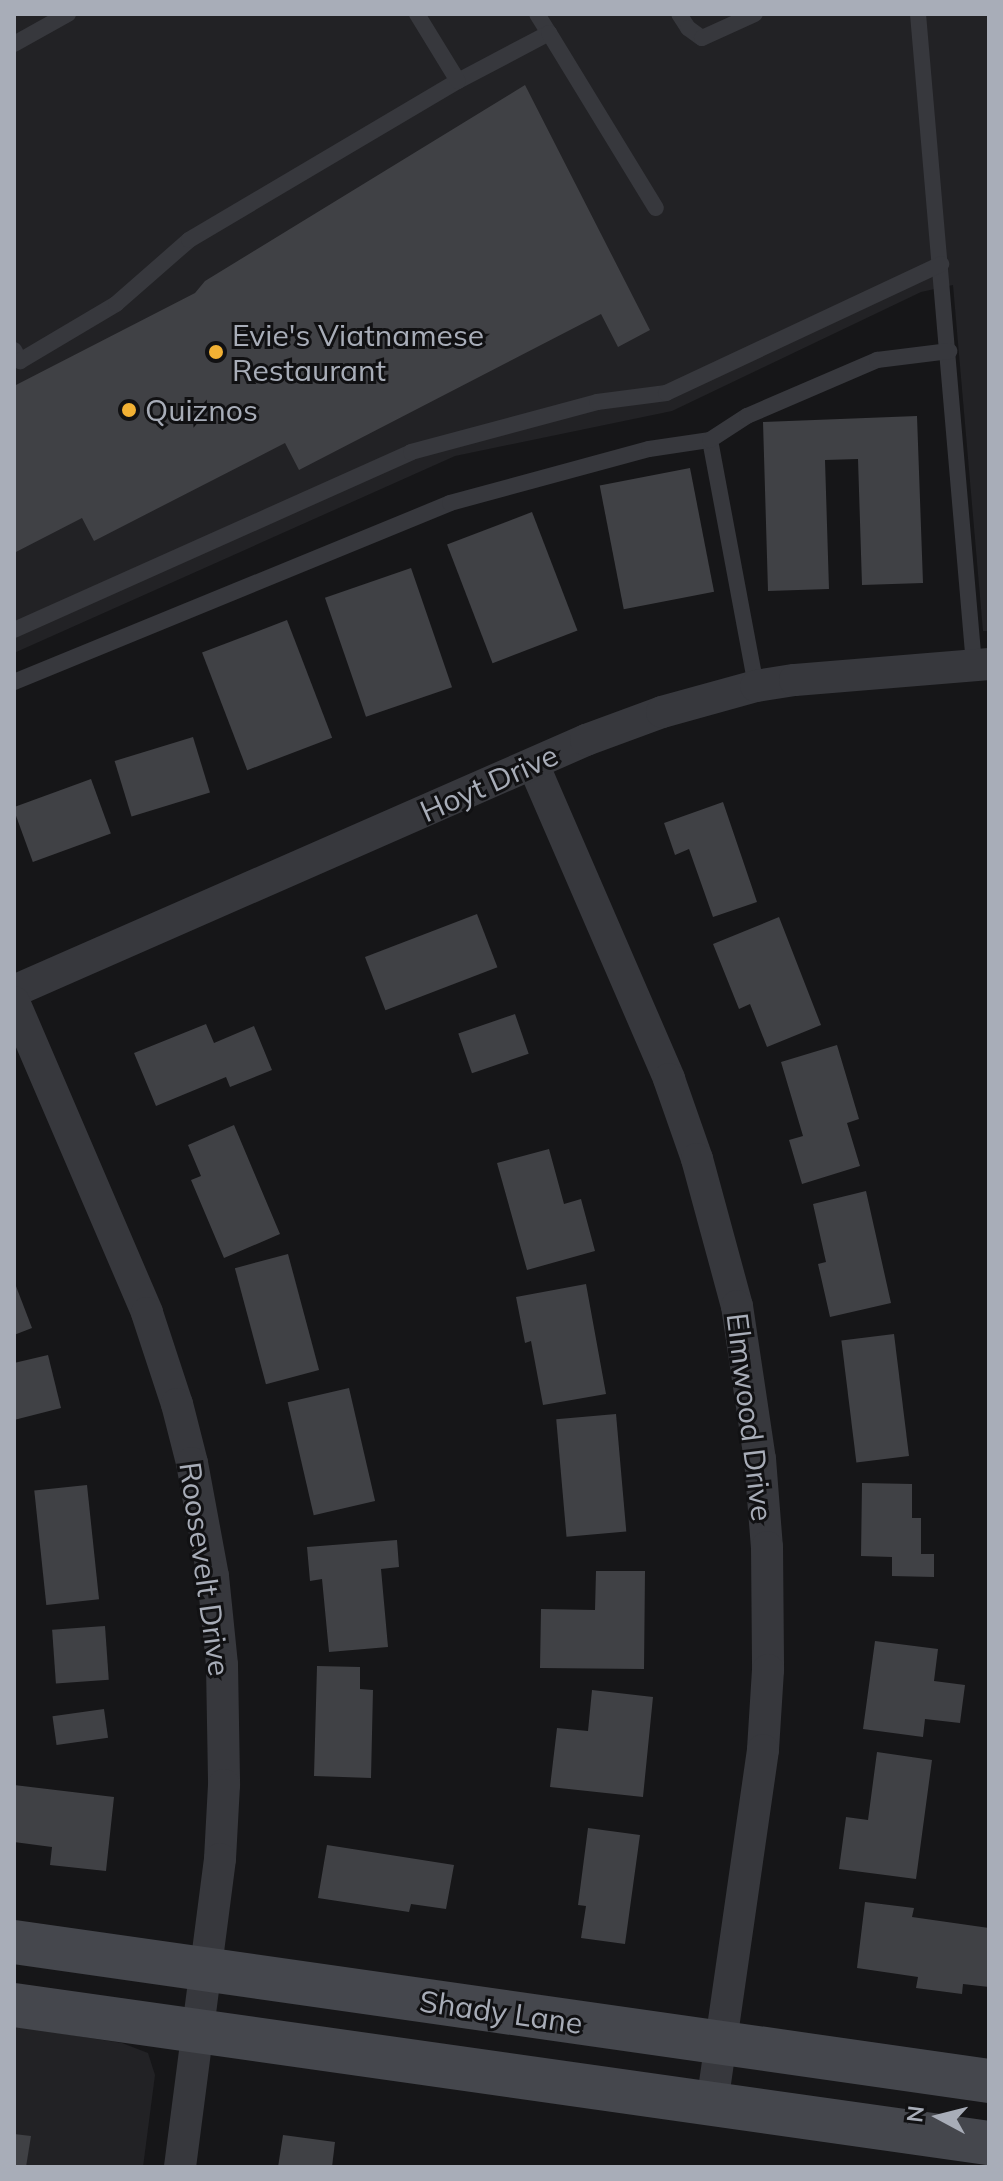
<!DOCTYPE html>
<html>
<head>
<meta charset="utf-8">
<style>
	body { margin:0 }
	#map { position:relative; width:1003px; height:2181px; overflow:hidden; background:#161618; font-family:Mulish,sans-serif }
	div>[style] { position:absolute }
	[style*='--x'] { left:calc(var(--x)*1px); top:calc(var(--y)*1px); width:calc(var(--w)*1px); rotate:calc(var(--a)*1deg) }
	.built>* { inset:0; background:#222225 }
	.building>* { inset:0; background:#404145; transform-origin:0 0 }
	.lane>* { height:16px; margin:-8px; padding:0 8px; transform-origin:8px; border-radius:8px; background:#37383d }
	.street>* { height:32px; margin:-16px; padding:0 16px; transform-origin:16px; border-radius:16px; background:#37383d }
	.secondary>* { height:44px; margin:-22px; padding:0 22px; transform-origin:22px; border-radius:22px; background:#45474d }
	.dots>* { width:22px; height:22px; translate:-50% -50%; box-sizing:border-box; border:4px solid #111113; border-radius:50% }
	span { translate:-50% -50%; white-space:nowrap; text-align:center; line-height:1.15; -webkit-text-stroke:6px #111113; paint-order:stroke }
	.poi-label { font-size:30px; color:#a8adb8 }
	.left { translate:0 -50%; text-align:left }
	.street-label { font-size:30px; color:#a8adb8 }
	.frame { position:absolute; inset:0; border:16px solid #a8adb8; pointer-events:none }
	.north { position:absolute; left:899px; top:2077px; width:80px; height:80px; -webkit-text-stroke:6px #111113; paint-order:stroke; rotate:277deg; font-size:22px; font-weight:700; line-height:32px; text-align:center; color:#a8adb8 }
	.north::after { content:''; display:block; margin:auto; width:28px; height:36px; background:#a8adb8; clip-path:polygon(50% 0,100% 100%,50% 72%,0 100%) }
</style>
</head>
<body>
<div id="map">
	<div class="built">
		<i style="clip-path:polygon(14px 14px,989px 14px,989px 631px,983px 631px,953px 285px,921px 292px,672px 411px,455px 456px,14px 653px)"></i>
		<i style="clip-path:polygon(14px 2026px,122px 2043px,148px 2053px,155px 2075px,143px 2167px,14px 2167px)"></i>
	</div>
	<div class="building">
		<i style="clip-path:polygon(525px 85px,650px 330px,618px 347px,601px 314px,299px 470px,285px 443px,94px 541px,82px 518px,14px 553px,14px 386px,195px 293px,205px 281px)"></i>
		<i style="clip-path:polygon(917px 416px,923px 583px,862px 585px,858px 459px,825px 460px,829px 589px,768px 591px,763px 422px)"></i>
		<i style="left:690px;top:468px;width:126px;height:92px;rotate:79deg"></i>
		<i style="left:532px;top:512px;width:127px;height:91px;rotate:69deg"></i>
		<i style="left:411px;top:568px;width:126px;height:91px;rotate:71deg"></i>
		<i style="left:287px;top:620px;width:126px;height:91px;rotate:69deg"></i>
		<i style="left:193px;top:737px;width:58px;height:82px;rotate:73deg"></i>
		<i style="left:91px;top:779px;width:58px;height:83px;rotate:70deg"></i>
		<i style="clip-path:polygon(723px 802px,757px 902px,713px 917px,689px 849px,675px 855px,664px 823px)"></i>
		<i style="left:477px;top:914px;width:57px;height:120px;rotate:69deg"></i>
		<i style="clip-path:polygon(779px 917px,821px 1025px,767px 1047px,750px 1004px,739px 1009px,713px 944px)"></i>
		<i style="left:515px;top:1014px;width:42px;height:60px;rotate:71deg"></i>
		<i style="clip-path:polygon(206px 1024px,214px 1043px,254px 1026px,272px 1070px,230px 1087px,226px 1077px,156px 1106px,134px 1053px)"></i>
		<i style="clip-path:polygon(837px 1045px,859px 1119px,847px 1123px,860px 1166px,802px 1184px,789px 1140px,803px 1136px,781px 1062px)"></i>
		<i style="clip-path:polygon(234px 1125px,280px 1234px,224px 1258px,191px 1180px,201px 1176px,188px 1145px)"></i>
		<i style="clip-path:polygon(549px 1149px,564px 1204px,581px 1199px,595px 1251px,527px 1270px,497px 1163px)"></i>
		<i style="clip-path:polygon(866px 1191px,891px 1303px,830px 1317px,818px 1264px,826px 1262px,813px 1204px)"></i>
		<i style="left:288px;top:1254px;width:120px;height:55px;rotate:75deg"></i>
		<i style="clip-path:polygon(14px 1281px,32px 1328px,14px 1335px)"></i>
		<i style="clip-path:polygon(586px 1284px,606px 1394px,543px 1405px,531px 1341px,525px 1343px,516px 1297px)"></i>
		<i style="left:894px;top:1334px;width:123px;height:53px;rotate:83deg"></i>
		<i style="clip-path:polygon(48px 1355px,61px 1408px,14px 1420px,14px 1363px)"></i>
		<i style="left:349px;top:1388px;width:116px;height:63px;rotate:77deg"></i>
		<i style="left:616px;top:1414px;width:118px;height:60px;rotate:85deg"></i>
		<i style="clip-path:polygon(862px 1483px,912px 1484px,912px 1518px,921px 1518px,921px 1554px,934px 1554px,934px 1577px,892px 1576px,892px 1557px,861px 1556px)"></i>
		<i style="left:87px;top:1485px;width:115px;height:53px;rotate:84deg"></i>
		<i style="clip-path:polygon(397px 1540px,399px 1567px,381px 1569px,388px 1647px,329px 1652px,322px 1579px,310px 1581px,307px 1547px)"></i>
		<i style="clip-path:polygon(596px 1571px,645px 1571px,644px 1669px,540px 1668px,541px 1609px,595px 1610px)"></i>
		<i style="left:105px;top:1626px;width:54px;height:53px;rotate:86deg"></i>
		<i style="clip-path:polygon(875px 1641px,938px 1649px,934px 1681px,965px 1685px,960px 1723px,925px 1719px,923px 1737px,863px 1729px)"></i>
		<i style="clip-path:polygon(317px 1666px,360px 1667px,360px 1689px,373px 1690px,371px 1778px,314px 1776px)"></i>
		<i style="clip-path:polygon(592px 1690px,653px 1697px,643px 1797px,550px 1787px,557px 1728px,588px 1731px)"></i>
		<i style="left:104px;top:1709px;width:29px;height:52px;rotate:82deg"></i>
		<i style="clip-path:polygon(877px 1752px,932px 1760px,916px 1879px,839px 1869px,846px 1817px,868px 1820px)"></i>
		<i style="clip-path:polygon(14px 1785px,114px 1797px,106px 1871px,50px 1865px,52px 1847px,14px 1842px)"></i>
		<i style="clip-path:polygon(588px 1828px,640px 1835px,625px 1944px,581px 1938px,586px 1906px,578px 1905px)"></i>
		<i style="clip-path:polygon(327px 1845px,454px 1865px,446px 1909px,411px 1904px,409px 1912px,318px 1898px)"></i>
		<i style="clip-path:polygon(865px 1902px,914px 1908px,912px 1917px,989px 1928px,989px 1987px,963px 1984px,962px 1994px,916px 1988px,918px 1977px,857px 1968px)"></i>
		<i style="clip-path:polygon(14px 2134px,31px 2136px,26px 2167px,14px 2167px)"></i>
		<i style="clip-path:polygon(283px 2135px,335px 2142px,332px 2167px,278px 2167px)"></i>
	</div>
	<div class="lane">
		<i style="--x:537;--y:14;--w:22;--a:58"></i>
		<i style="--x:679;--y:14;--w:17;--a:57"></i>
		<i style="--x:688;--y:28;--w:17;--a:36"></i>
		<i style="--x:702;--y:38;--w:58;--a:-24.4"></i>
		<i style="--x:918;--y:14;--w:653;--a:85.08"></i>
		<i style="--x:14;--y:44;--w:62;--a:-29.1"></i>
		<i style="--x:458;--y:81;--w:103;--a:-27.8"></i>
		<i style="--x:549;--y:33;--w:205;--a:58.6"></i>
		<i style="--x:14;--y:350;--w:13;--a:61"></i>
		<i style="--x:20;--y:361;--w:112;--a:-30.7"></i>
		<i style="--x:116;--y:304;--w:97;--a:-41.2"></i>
		<i style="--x:189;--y:240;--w:312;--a:-30.6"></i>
		<i style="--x:458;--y:81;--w:79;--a:-121.5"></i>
		<i style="--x:710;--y:440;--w:250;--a:79.4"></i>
		<i style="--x:14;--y:630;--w:435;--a:-24.1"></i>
		<i style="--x:411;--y:452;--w:193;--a:-15"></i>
		<i style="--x:597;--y:402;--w:70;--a:-7.4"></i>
		<i style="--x:666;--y:393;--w:304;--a:-25.1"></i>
		<i style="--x:14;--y:682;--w:471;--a:-22.3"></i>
		<i style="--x:450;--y:503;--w:206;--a:-15.2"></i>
		<i style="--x:649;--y:449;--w:62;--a:-8.4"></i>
		<i style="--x:710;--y:440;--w:44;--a:-33"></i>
		<i style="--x:747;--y:416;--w:142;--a:-23.3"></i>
		<i style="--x:877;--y:360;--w:73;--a:-7.1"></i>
	</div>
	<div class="street">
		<i style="--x:533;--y:764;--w:343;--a:66.6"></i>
		<i style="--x:669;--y:1079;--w:85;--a:70.7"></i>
		<i style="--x:697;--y:1159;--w:152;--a:74.8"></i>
		<i style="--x:737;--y:1306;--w:155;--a:81.5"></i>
		<i style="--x:760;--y:1459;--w:88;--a:85.5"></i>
		<i style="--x:767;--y:1547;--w:123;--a:89.5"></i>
		<i style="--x:768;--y:1670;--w:80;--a:93.6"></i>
		<i style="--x:763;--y:1750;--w:358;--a:98.2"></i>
		<i style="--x:14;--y:991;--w:625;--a:-23.69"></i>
		<i style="--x:586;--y:740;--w:81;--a:-20.2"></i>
		<i style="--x:662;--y:712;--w:98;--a:-15.5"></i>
		<i style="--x:756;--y:686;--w:39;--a:-9"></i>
		<i style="--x:795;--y:680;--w:195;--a:-4.7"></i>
		<i style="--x:14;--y:1002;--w:338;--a:66.8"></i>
		<i style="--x:147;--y:1313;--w:96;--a:71.8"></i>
		<i style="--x:177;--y:1404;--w:61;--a:75.7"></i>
		<i style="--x:192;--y:1463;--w:115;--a:79.5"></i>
		<i style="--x:213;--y:1576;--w:89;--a:84.2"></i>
		<i style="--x:222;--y:1665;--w:120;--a:89"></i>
		<i style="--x:224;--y:1785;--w:74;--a:93.1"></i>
		<i style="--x:220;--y:1859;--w:311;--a:97.4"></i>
	</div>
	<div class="secondary">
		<i style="--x:14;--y:1942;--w:985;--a:8.11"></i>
		<i style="--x:14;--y:2005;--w:985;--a:8.06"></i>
	</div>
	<div class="dots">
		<i style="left:216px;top:352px;background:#f2b134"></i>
		<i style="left:129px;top:410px;background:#f2b134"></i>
	</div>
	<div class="poi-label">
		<span class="left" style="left:232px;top:352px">Evie's Viatnamese<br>Restaurant</span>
		<span class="left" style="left:145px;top:410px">Quiznos</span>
	</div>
	<div class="street-label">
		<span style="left:489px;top:783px;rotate:-24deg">Hoyt Drive</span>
		<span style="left:750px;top:1417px;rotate:83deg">Elmwood Drive</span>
		<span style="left:205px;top:1569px;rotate:82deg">Roosevelt Drive</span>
		<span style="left:501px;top:2012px;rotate:8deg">Shady Lane</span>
	</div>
	<div class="frame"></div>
	<div class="north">N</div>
</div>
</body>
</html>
